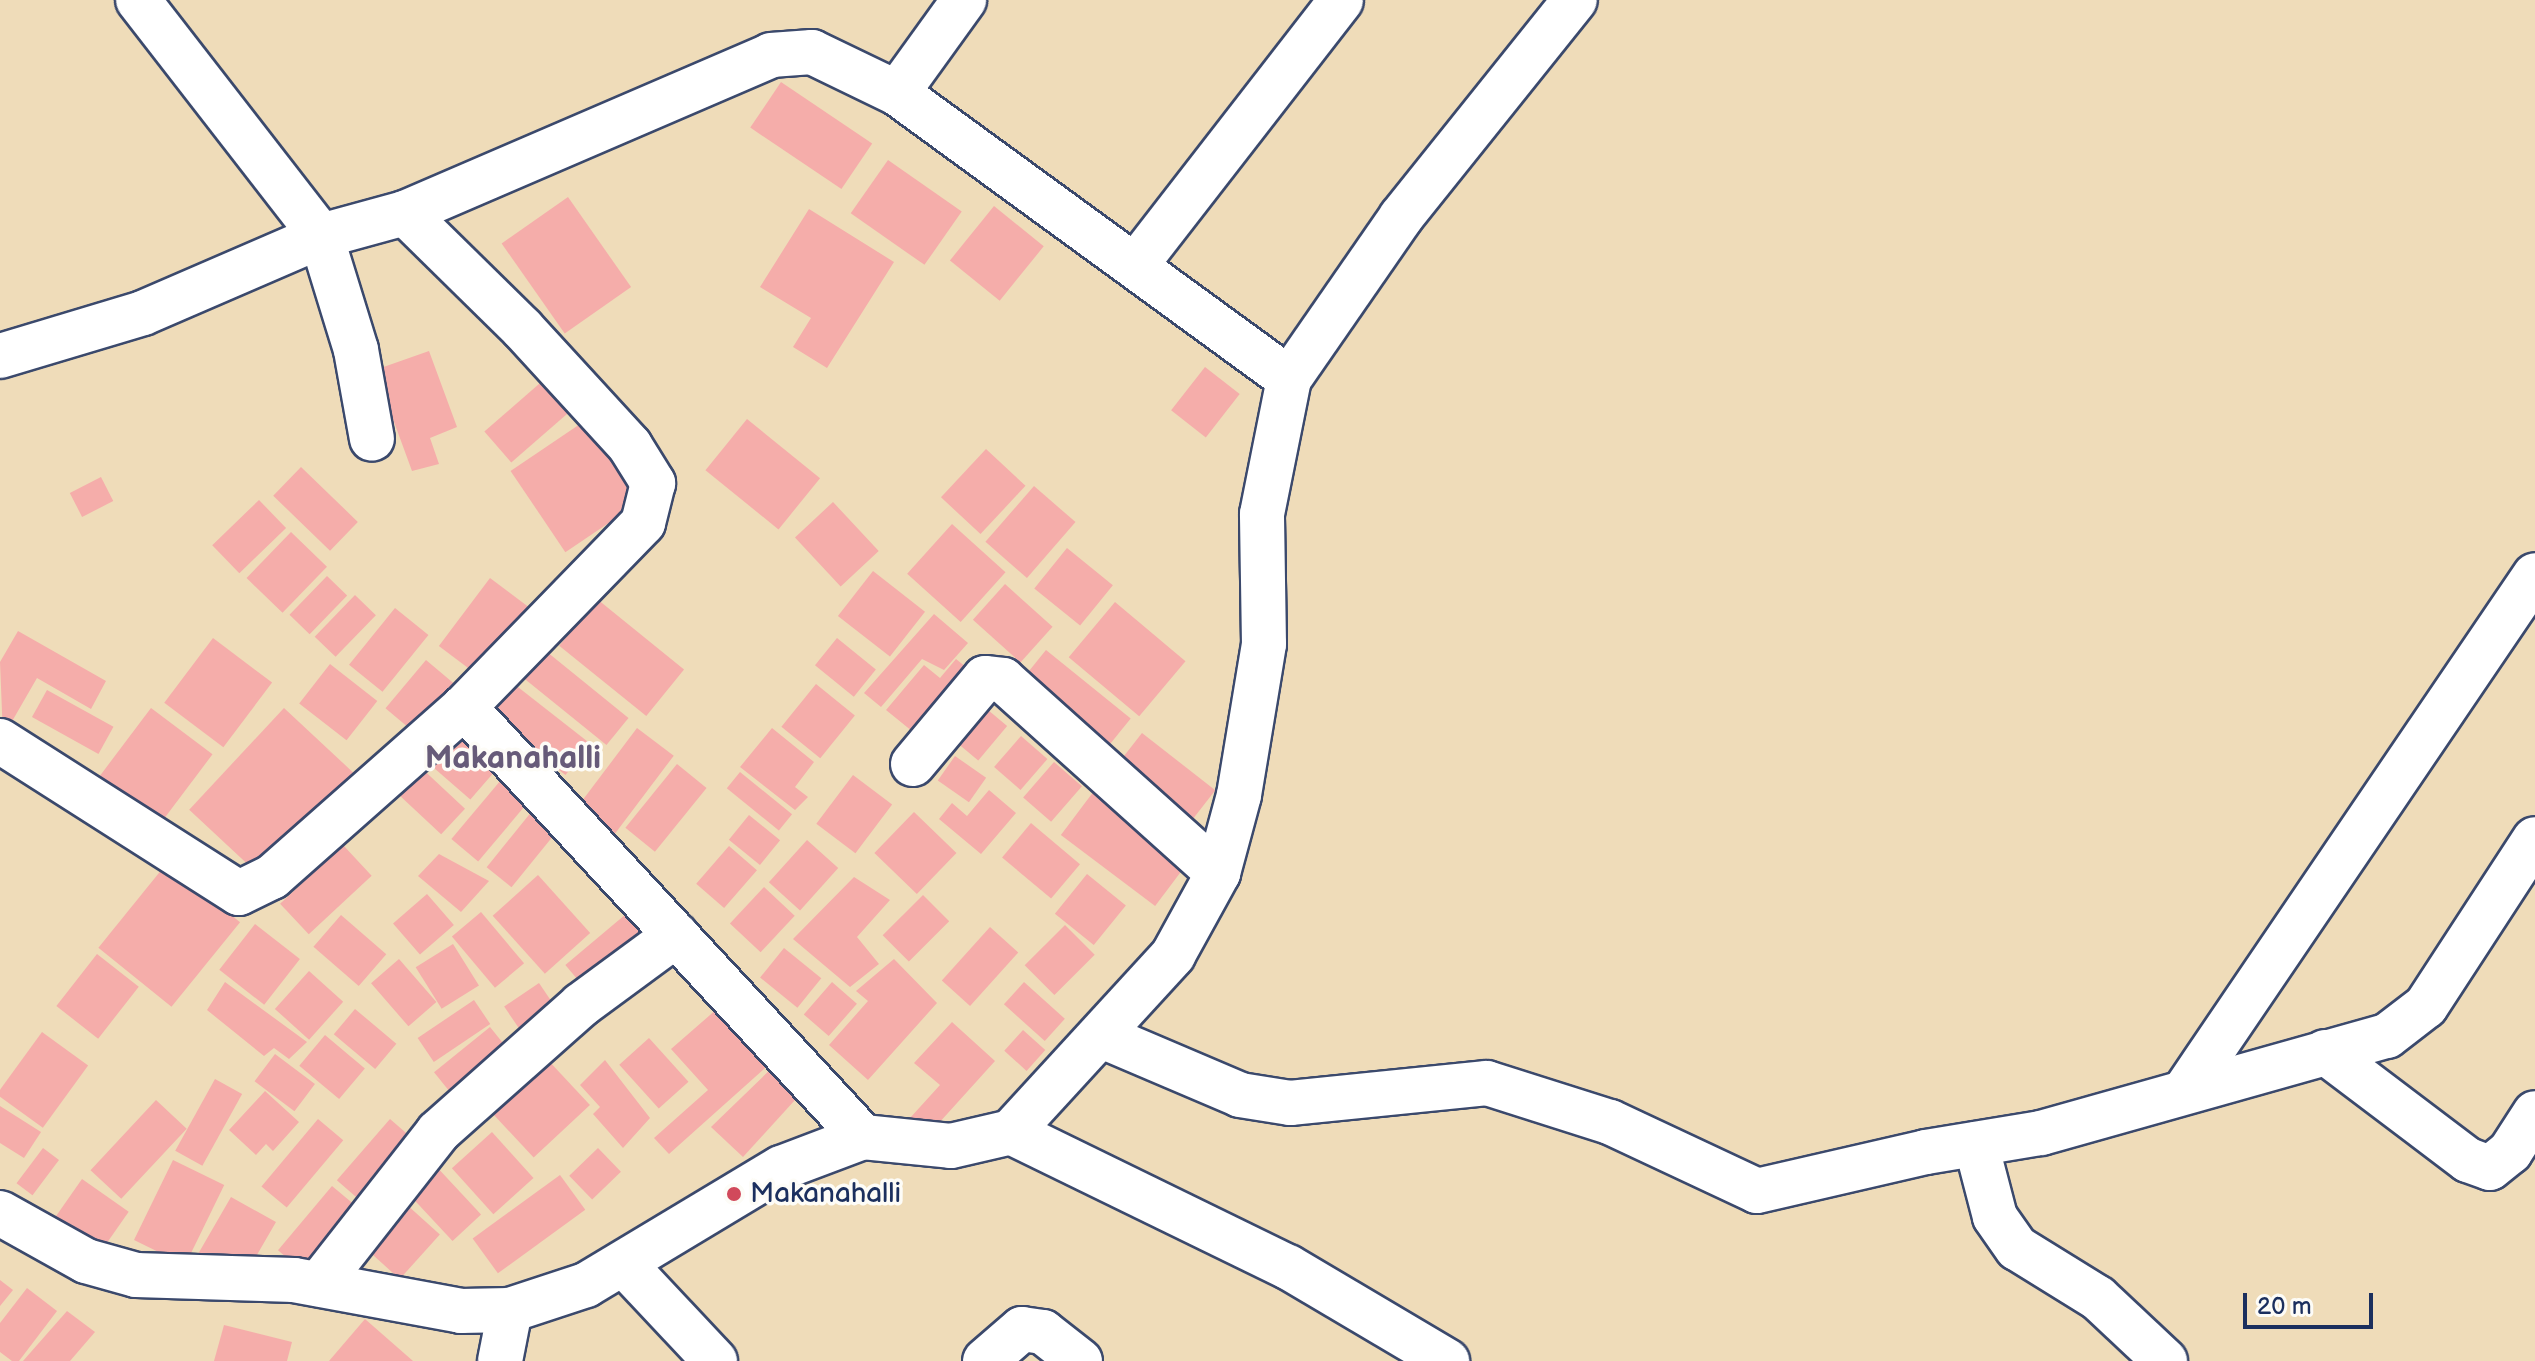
<!DOCTYPE html>
<html>
<head>
<meta charset="utf-8">
<style>
	body { margin:0 }
	#map { position:relative; width:2535px; height:1361px; overflow:hidden; background:#efdcb9; font-family:"Balsamiq Sans",sans-serif }
	div>[style] { position:absolute }
	[style*='--x'] { left:calc(var(--x)*1px); top:calc(var(--y)*1px); width:calc(var(--w)*1px); rotate:calc(var(--a)*1deg) }
	.building>* { inset:0; background:#f5adaa; transform-origin:0 0 }
	.roads { filter:drop-shadow(2px 0 #3b496c) drop-shadow(-2px 0 #3b496c) drop-shadow(0 2px #3b496c) drop-shadow(0 -2px #3b496c) }
	.minor>* { height:44px; margin:-22px; padding:0 22px; transform-origin:22px; border-radius:22px; background:#fff }
	.major>* { height:44px; margin:-22px; padding:0 22px; transform-origin:22px; border-radius:22px; background:#fff }
	.dots>* { width:22px; height:22px; translate:-50% -50%; box-sizing:border-box; border:4px solid #fdfcf7; border-radius:50% }
	span { translate:-50% -50%; white-space:nowrap; text-align:center; line-height:1.15; -webkit-text-stroke:7px #fdfcf7; paint-order:stroke }
	.poi-label { font-size:28px; color:#1b2f5e }
	.left { translate:0 -50%; text-align:left }
	.quarter-label { font-size:32px; color:#675b79; font-weight:700 }
	.scale { position:absolute; left:2243px; top:1293px; width:130px; height:36px; box-sizing:border-box; border:4px solid #1b2f5e; border-top:0; padding-left:10px; font-size:24px; line-height:28px; white-space:nowrap; color:#1b2f5e; -webkit-text-stroke:6px #fdfcf7; paint-order:stroke }
</style>
</head>
<body>
<div id="map">
	<div class="building">
		<i style="left:781px;top:82px;width:110px;height:55px;rotate:34deg"></i>
		<i style="left:888px;top:160px;width:90px;height:65px;rotate:35deg"></i>
		<i style="left:568px;top:197px;width:110px;height:81px;rotate:55deg"></i>
		<i style="left:994px;top:206px;width:64px;height:70px;rotate:39deg"></i>
		<i style="clip-path:polygon(809px 209px,894px 262px,827px 368px,793px 347px,811px 318px,760px 287px)"></i>
		<i style="clip-path:polygon(429px 351px,457px 427px,430px 438px,439px 464px,412px 471px,375px 370px)"></i>
		<i style="left:1205px;top:367px;width:44px;height:55px;rotate:38deg"></i>
		<i style="left:547px;top:377px;width:41px;height:83px;rotate:49deg"></i>
		<i style="left:747px;top:419px;width:94px;height:66px;rotate:39deg"></i>
		<i style="left:586px;top:420px;width:98px;height:91px;rotate:56deg"></i>
		<i style="left:986px;top:449px;width:54px;height:66px;rotate:43deg"></i>
		<i style="left:301px;top:467px;width:79px;height:40px;rotate:44deg"></i>
		<i style="left:101px;top:477px;width:27px;height:35px;rotate:63deg"></i>
		<i style="left:1034px;top:486px;width:55px;height:74px;rotate:41deg"></i>
		<i style="left:259px;top:500px;width:39px;height:65px;rotate:46deg"></i>
		<i style="left:833px;top:502px;width:67px;height:52px;rotate:47deg"></i>
		<i style="left:952px;top:524px;width:72px;height:67px;rotate:42deg"></i>
		<i style="left:291px;top:532px;width:50px;height:64px;rotate:44deg"></i>
		<i style="left:1067px;top:548px;width:59px;height:52px;rotate:39deg"></i>
		<i style="left:873px;top:571px;width:66px;height:57px;rotate:38deg"></i>
		<i style="left:327px;top:576px;width:28px;height:54px;rotate:44deg"></i>
		<i style="left:490px;top:578px;width:60px;height:85px;rotate:37deg"></i>
		<i style="left:1005px;top:584px;width:64px;height:48px;rotate:42deg"></i>
		<i style="left:355px;top:595px;width:29px;height:58px;rotate:44deg"></i>
		<i style="left:597px;top:599px;width:112px;height:60px;rotate:39deg"></i>
		<i style="left:1115px;top:602px;width:92px;height:72px;rotate:40deg"></i>
		<i style="left:395px;top:608px;width:43px;height:73px;rotate:39deg"></i>
		<i style="clip-path:polygon(934px 614px,968px 643px,944px 670px,922px 659px,881px 707px,864px 693px)"></i>
		<i style="clip-path:polygon(18px 631px,106px 681px,91px 709px,37px 678px,3px 737px,0 662px)"></i>
		<i style="left:213px;top:638px;width:74px;height:81px;rotate:37deg"></i>
		<i style="left:837px;top:638px;width:50px;height:35px;rotate:39deg"></i>
		<i style="left:536px;top:643px;width:119px;height:35px;rotate:39deg"></i>
		<i style="left:1046px;top:650px;width:109px;height:46px;rotate:39deg"></i>
		<i style="clip-path:polygon(956px 659px,977px 676px,923px 740px,886px 710px,924px 665px,940px 678px)"></i>
		<i style="left:426px;top:660px;width:45px;height:63px;rotate:40deg"></i>
		<i style="left:330px;top:664px;width:60px;height:50px;rotate:38deg"></i>
		<i style="left:505px;top:677px;width:108px;height:40px;rotate:38deg"></i>
		<i style="left:816px;top:684px;width:50px;height:55px;rotate:39deg"></i>
		<i style="left:47px;top:690px;width:76px;height:31px;rotate:29deg"></i>
		<i style="left:151px;top:708px;width:77px;height:90px;rotate:37deg"></i>
		<i style="left:284px;top:708px;width:100px;height:139px;rotate:43deg"></i>
		<i style="left:988px;top:710px;width:25px;height:45px;rotate:40deg"></i>
		<i style="left:452px;top:720px;width:66px;height:48px;rotate:41deg"></i>
		<i style="left:637px;top:728px;width:46px;height:99px;rotate:37deg"></i>
		<i style="clip-path:polygon(772px 728px,814px 762px,795px 787px,808px 797px,795px 810px,740px 767px)"></i>
		<i style="left:1142px;top:733px;width:93px;height:44px;rotate:38deg"></i>
		<i style="left:1021px;top:736px;width:35px;height:41px;rotate:41deg"></i>
		<i style="left:955px;top:756px;width:38px;height:30px;rotate:35deg"></i>
		<i style="left:1054px;top:762px;width:37px;height:47px;rotate:41deg"></i>
		<i style="left:416px;top:763px;width:67px;height:35px;rotate:43deg"></i>
		<i style="left:677px;top:764px;width:38px;height:82px;rotate:39deg"></i>
		<i style="left:740px;top:772px;width:67px;height:21px;rotate:39deg"></i>
		<i style="left:506px;top:774px;width:35px;height:85px;rotate:40deg"></i>
		<i style="left:853px;top:775px;width:49px;height:61px;rotate:37deg"></i>
		<i style="left:1097px;top:787px;width:118px;height:60px;rotate:37deg"></i>
		<i style="clip-path:polygon(989px 790px,1016px 813px,981px 854px,939px 819px,952px 803px,967px 816px)"></i>
		<i style="left:537px;top:805px;width:32px;height:80px;rotate:39deg"></i>
		<i style="left:914px;top:812px;width:59px;height:57px;rotate:44deg"></i>
		<i style="left:749px;top:815px;width:40px;height:32px;rotate:39deg"></i>
		<i style="left:1031px;top:823px;width:64px;height:45px;rotate:40deg"></i>
		<i style="left:807px;top:840px;width:42px;height:57px;rotate:42deg"></i>
		<i style="left:343px;top:845px;width:42px;height:86px;rotate:47deg"></i>
		<i style="left:729px;top:846px;width:37px;height:50px;rotate:41deg"></i>
		<i style="clip-path:polygon(439px 854px,489px 881px,461px 912px,418px 876px)"></i>
		<i style="left:167px;top:863px;width:94px;height:109px;rotate:39deg"></i>
		<i style="left:1087px;top:874px;width:50px;height:51px;rotate:39deg"></i>
		<i style="left:538px;top:875px;width:78px;height:61px;rotate:48deg"></i>
		<i style="clip-path:polygon(854px 877px,890px 900px,857px 937px,879px 964px,850px 987px,793px 939px)"></i>
		<i style="left:764px;top:887px;width:42px;height:50px;rotate:43deg"></i>
		<i style="left:427px;top:894px;width:41px;height:45px;rotate:49deg"></i>
		<i style="left:923px;top:895px;width:37px;height:57px;rotate:45deg"></i>
		<i style="left:632px;top:909px;width:38px;height:87px;rotate:50deg"></i>
		<i style="left:481px;top:912px;width:67px;height:38px;rotate:50deg"></i>
		<i style="left:341px;top:915px;width:60px;height:42px;rotate:41deg"></i>
		<i style="left:255px;top:924px;width:57px;height:58px;rotate:38deg"></i>
		<i style="left:1065px;top:925px;width:42px;height:57px;rotate:45deg"></i>
		<i style="left:990px;top:927px;width:38px;height:72px;rotate:42deg"></i>
		<i style="left:453px;top:944px;width:49px;height:44px;rotate:58deg"></i>
		<i style="left:784px;top:948px;width:48px;height:38px;rotate:39deg"></i>
		<i style="left:97px;top:954px;width:53px;height:66px;rotate:38deg"></i>
		<i style="left:399px;top:959px;width:57px;height:37px;rotate:49deg"></i>
		<i style="clip-path:polygon(894px 959px,937px 1003px,868px 1080px,829px 1045px,868px 1001px,856px 991px)"></i>
		<i style="left:309px;top:971px;width:46px;height:51px;rotate:42deg"></i>
		<i style="clip-path:polygon(225px 982px,307px 1042px,289px 1059px,274px 1048px,264px 1056px,207px 1010px)"></i>
		<i style="left:832px;top:982px;width:33px;height:43px;rotate:41deg"></i>
		<i style="left:1024px;top:982px;width:55px;height:30px;rotate:42deg"></i>
		<i style="left:539px;top:983px;width:30px;height:42px;rotate:56deg"></i>
		<i style="clip-path:polygon(733px 995px,783px 1052px,669px 1154px,654px 1138px,708px 1090px,671px 1049px)"></i>
		<i style="left:474px;top:1000px;width:29px;height:68px;rotate:56deg"></i>
		<i style="left:355px;top:1009px;width:54px;height:33px;rotate:40deg"></i>
		<i style="clip-path:polygon(952px 1022px,995px 1061px,929px 1134px,910px 1118px,940px 1085px,914px 1063px)"></i>
		<i style="left:490px;top:1027px;width:40px;height:72px;rotate:51deg"></i>
		<i style="left:1023px;top:1030px;width:30px;height:28px;rotate:42deg"></i>
		<i style="left:42px;top:1032px;width:57px;height:77px;rotate:36deg"></i>
		<i style="left:325px;top:1035px;width:52px;height:40px;rotate:40deg"></i>
		<i style="left:649px;top:1038px;width:59px;height:40px;rotate:48deg"></i>
		<i style="left:275px;top:1054px;width:50px;height:34px;rotate:37deg"></i>
		<i style="left:547px;top:1059px;width:63px;height:77px;rotate:47deg"></i>
		<i style="clip-path:polygon(605px 1060px,650px 1118px,623px 1148px,593px 1114px,600px 1107px,580px 1085px)"></i>
		<i style="clip-path:polygon(776px 1064px,805px 1089px,743px 1157px,711px 1127px)"></i>
		<i style="left:215px;top:1079px;width:31px;height:82px;rotate:29deg"></i>
		<i style="clip-path:polygon(265px 1091px,299px 1122px,273px 1151px,266px 1144px,256px 1155px,229px 1130px)"></i>
		<i style="left:156px;top:1100px;width:42px;height:96px;rotate:43deg"></i>
		<i style="clip-path:polygon(0 1106px,41px 1132px,24px 1158px,0 1143px)"></i>
		<i style="left:318px;top:1119px;width:33px;height:88px;rotate:40deg"></i>
		<i style="left:390px;top:1119px;width:37px;height:81px;rotate:41deg"></i>
		<i style="left:492px;top:1132px;width:62px;height:54px;rotate:48deg"></i>
		<i style="left:43px;top:1148px;width:20px;height:44px;rotate:37deg"></i>
		<i style="left:598px;top:1148px;width:33px;height:40px;rotate:46deg"></i>
		<i style="left:173px;top:1160px;width:57px;height:89px;rotate:26deg"></i>
		<i style="left:434px;top:1164px;width:69px;height:39px;rotate:47deg"></i>
		<i style="left:560px;top:1175px;width:43px;height:108px;rotate:54deg"></i>
		<i style="left:82px;top:1179px;width:57px;height:57px;rotate:35deg"></i>
		<i style="left:332px;top:1186px;width:39px;height:84px;rotate:40deg"></i>
		<i style="left:396px;top:1195px;width:59px;height:60px;rotate:42deg"></i>
		<i style="clip-path:polygon(231px 1197px,276px 1222px,250px 1267px,227px 1254px,216px 1273px,194px 1261px)"></i>
		<i style="clip-path:polygon(0 1280px,13px 1290px,0 1306px)"></i>
		<i style="clip-path:polygon(27px 1288px,57px 1311px,19px 1361px,12px 1361px,0 1352px,0 1323px)"></i>
		<i style="clip-path:polygon(67px 1311px,95px 1332px,70px 1361px,23px 1361px)"></i>
		<i style="clip-path:polygon(365px 1319px,413px 1361px,329px 1361px)"></i>
		<i style="clip-path:polygon(224px 1325px,292px 1342px,287px 1361px,214px 1361px)"></i>
	</div>
	<div class="roads">
		<div class="minor">
			<i style="--x:138;--y:0;--w:299;--a:52.2"></i>
			<i style="--x:321;--y:236;--w:119;--a:72.9"></i>
			<i style="--x:356;--y:350;--w:90;--a:79.8"></i>
			<i style="--x:897;--y:93;--w:115;--a:-54.2"></i>
			<i style="--x:405;--y:213;--w:164;--a:44.5"></i>
			<i style="--x:522;--y:328;--w:160;--a:47.5"></i>
			<i style="--x:630;--y:446;--w:44;--a:58.1"></i>
			<i style="--x:653;--y:483;--w:41;--a:104"></i>
			<i style="--x:643;--y:523;--w:257;--a:134.2"></i>
			<i style="--x:1135;--y:266;--w:336;--a:-52.2"></i>
			<i style="--x:0;--y:356;--w:149;--a:-16.7"></i>
			<i style="--x:143;--y:313;--w:194;--a:-23.4"></i>
			<i style="--x:321;--y:236;--w:87;--a:-15.3"></i>
			<i style="--x:405;--y:213;--w:399;--a:-23.3"></i>
			<i style="--x:771;--y:55;--w:41;--a:-4.2"></i>
			<i style="--x:812;--y:52;--w:94;--a:25.8"></i>
			<i style="--x:897;--y:93;--w:485;--a:36.1"></i>
			<i style="--x:0;--y:741;--w:283;--a:32.5"></i>
			<i style="--x:239;--y:893;--w:37;--a:-26"></i>
			<i style="--x:272;--y:877;--w:256;--a:-41.5"></i>
			<i style="--x:464;--y:707;--w:587;--a:47.14"></i>
			<i style="--x:913;--y:764;--w:112;--a:-50.1"></i>
			<i style="--x:985;--y:678;--w:18;--a:6"></i>
			<i style="--x:1003;--y:680;--w:289;--a:41.9"></i>
			<i style="--x:1102;--y:1036;--w:150;--a:23.1"></i>
			<i style="--x:1240;--y:1095;--w:51;--a:9.1"></i>
			<i style="--x:1290;--y:1103;--w:198;--a:-5.8"></i>
			<i style="--x:1487;--y:1083;--w:129;--a:17.6"></i>
			<i style="--x:1610;--y:1122;--w:162;--a:25.1"></i>
			<i style="--x:1757;--y:1191;--w:173;--a:-13"></i>
			<i style="--x:1926;--y:1152;--w:117;--a:-9.4"></i>
			<i style="--x:2041;--y:1133;--w:359;--a:-15.7"></i>
			<i style="--x:2387;--y:1036;--w:49;--a:-37.6"></i>
			<i style="--x:2426;--y:1006;--w:199;--a:-56.9"></i>
			<i style="--x:2325;--y:1052;--w:179;--a:37.1"></i>
			<i style="--x:2468;--y:1160;--w:23;--a:20"></i>
			<i style="--x:2490;--y:1168;--w:26;--a:-39"></i>
			<i style="--x:2510;--y:1152;--w:46;--a:-57.3"></i>
			<i style="--x:2186;--y:1089;--w:621;--a:-55.82"></i>
			<i style="--x:1011;--y:1132;--w:308;--a:26"></i>
			<i style="--x:1288;--y:1267;--w:185;--a:30.6"></i>
			<i style="--x:1976;--y:1144;--w:75;--a:75.4"></i>
			<i style="--x:1995;--y:1217;--w:38;--a:55"></i>
			<i style="--x:2017;--y:1248;--w:95;--a:31.7"></i>
			<i style="--x:2098;--y:1298;--w:92;--a:43.2"></i>
			<i style="--x:624;--y:1264;--w:133;--a:46.8"></i>
			<i style="--x:319;--y:1284;--w:193;--a:-51.9"></i>
			<i style="--x:438;--y:1132;--w:191;--a:-41.6"></i>
			<i style="--x:581;--y:1005;--w:118;--a:-36.4"></i>
			<i style="--x:985;--y:1361;--w:49;--a:-40.9"></i>
			<i style="--x:1022;--y:1329;--w:21;--a:8"></i>
			<i style="--x:1043;--y:1332;--w:47;--a:38.1"></i>
		</div>
		<div class="major">
			<i style="--x:0;--y:1213;--w:98;--a:29.2"></i>
			<i style="--x:86;--y:1261;--w:52;--a:15.6"></i>
			<i style="--x:136;--y:1275;--w:158;--a:1.8"></i>
			<i style="--x:294;--y:1280;--w:170;--a:10.5"></i>
			<i style="--x:461;--y:1311;--w:49;--a:-1.2"></i>
			<i style="--x:510;--y:1310;--w:80;--a:-18.2"></i>
			<i style="--x:586;--y:1285;--w:227;--a:-31"></i>
			<i style="--x:781;--y:1168;--w:88;--a:-20.7"></i>
			<i style="--x:863;--y:1137;--w:88;--a:5.8"></i>
			<i style="--x:951;--y:1146;--w:62;--a:-13.1"></i>
			<i style="--x:1011;--y:1132;--w:240;--a:-47.5"></i>
			<i style="--x:1173;--y:955;--w:94;--a:-61.2"></i>
			<i style="--x:1218;--y:873;--w:81;--a:-74.9"></i>
			<i style="--x:1239;--y:795;--w:153;--a:-80.6"></i>
			<i style="--x:1264;--y:644;--w:130;--a:-90.9"></i>
			<i style="--x:1262;--y:514;--w:138;--a:-78.7"></i>
			<i style="--x:1289;--y:379;--w:197;--a:-55.3"></i>
			<i style="--x:1401;--y:217;--w:278;--a:-51.3"></i>
			<i style="--x:500;--y:1361;--w:52;--a:-78.9"></i>
		</div>
	</div>
	<div class="dots">
		<i style="left:734px;top:1194px;background:#d1495b"></i>
	</div>
	<div class="poi-label">
		<span class="left" style="left:750px;top:1194px">Makanahalli</span>
	</div>
	<div class="quarter-label">
		<span style="left:513px;top:759px">Makanahalli</span>
	</div>
	<div class="scale">20 m</div>
</div>
</body>
</html>
